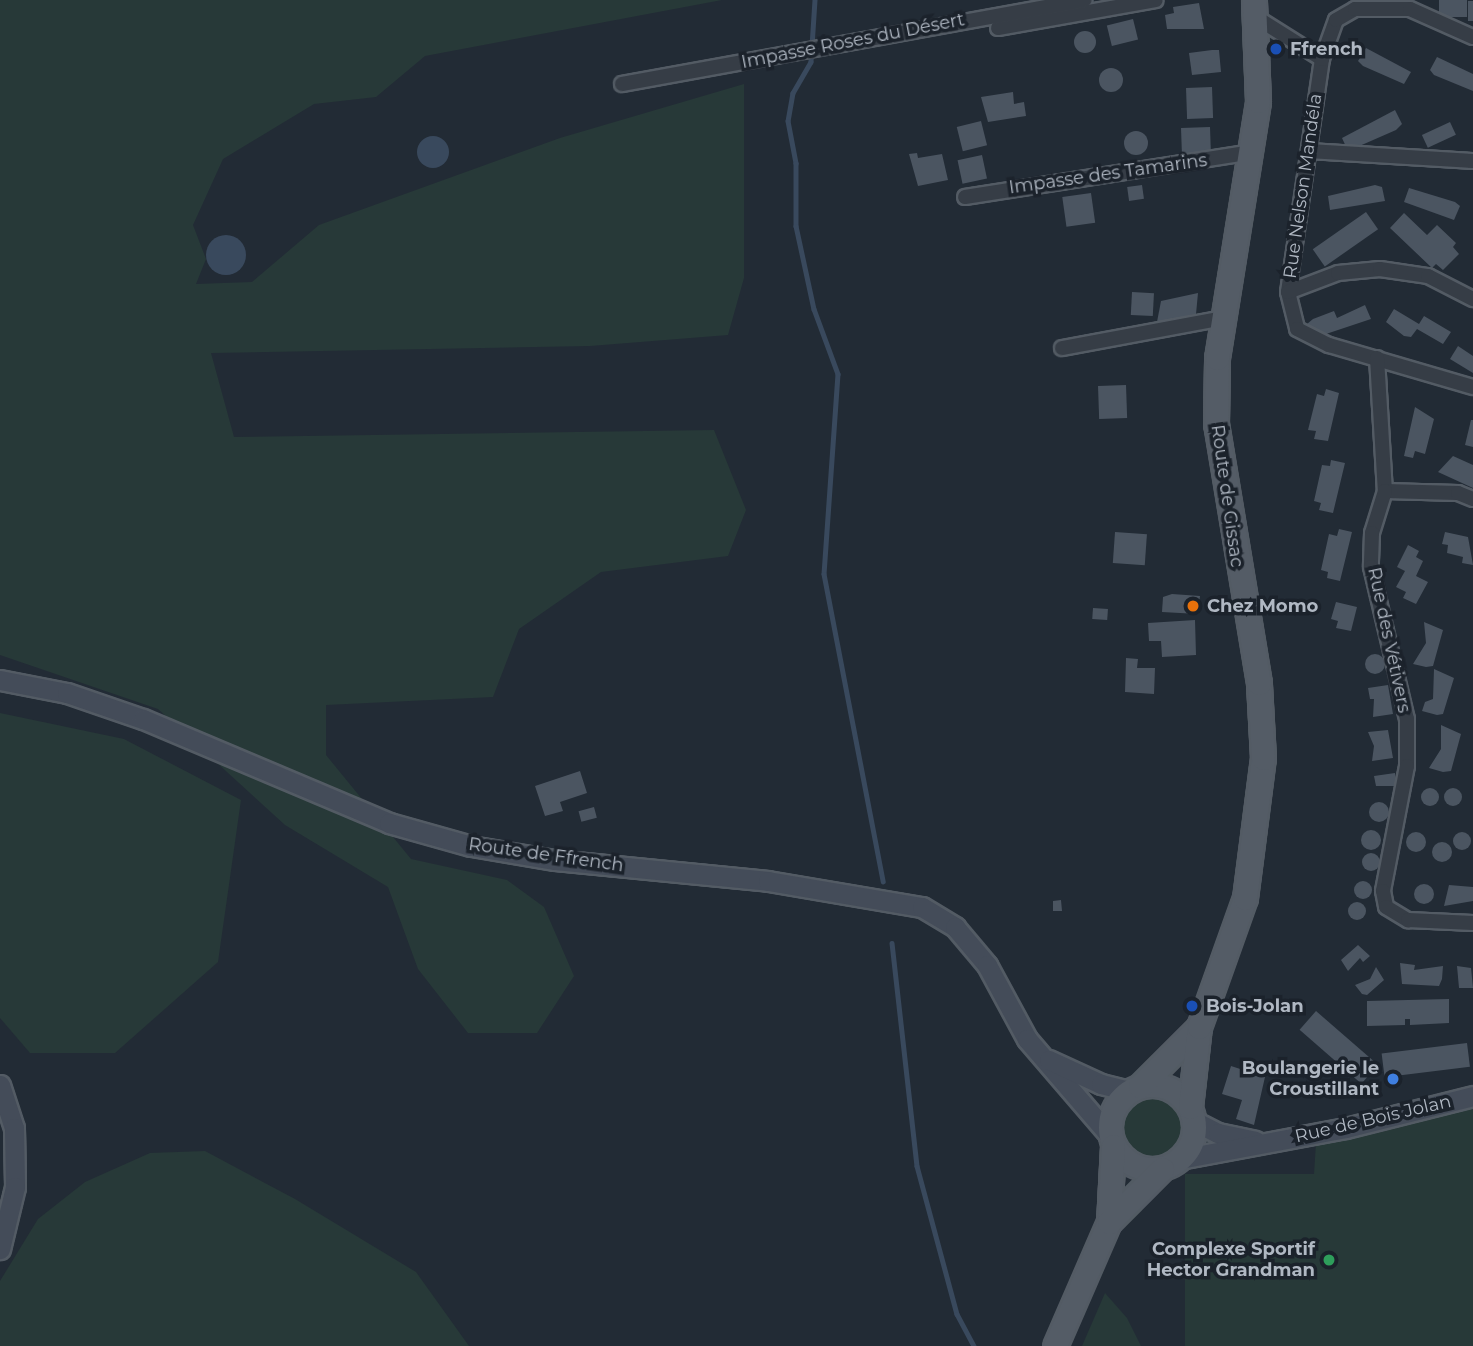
<!DOCTYPE html>
<html>
<head>
<meta charset="utf-8">
<style>
	body { margin:0 }
	#map { position:relative; width:1473px; height:1346px; overflow:hidden; background:#222b35; font-family:Montserrat,sans-serif }
	div>[style] { position:absolute }
	[style*='--x'] { left:calc(var(--x)*1px); top:calc(var(--y)*1px); width:calc(var(--w)*1px); rotate:calc(var(--a)*1deg) }
	.green>* { inset:0; background:#273938 }
	.round { border-radius:50% }
	.water>* { inset:0; background:#39495d }
	.stream>* { height:4.5px; margin:-2.25px; padding:0 2.25px; transform-origin:2.25px; border-radius:2.25px; background:#39495d }
	.building>* { inset:0; background:#4b5561; transform-origin:0 0 }
	.roads { filter:drop-shadow(2px 0 #535b64) drop-shadow(-2px 0 #535b64) drop-shadow(0 2px #535b64) drop-shadow(0 -2px #535b64) }
	.street>* { height:14px; margin:-7px; padding:0 7px; transform-origin:7px; border-radius:7px; background:#363d46 }
	.secondary>* { height:19px; margin:-9.5px; padding:0 9.5px; transform-origin:9.5px; border-radius:9.5px; background:#444c59 }
	.primary>* { height:23px; margin:-11.5px; padding:0 11.5px; transform-origin:11.5px; border-radius:11.5px; background:#545c66 }
	.primary>.ring { margin:-11.5px; padding:0; box-sizing:content-box; background:none; border:23px solid #545c66; border-radius:50% }
	.dots>* { width:19px; height:19px; translate:-50% -50%; box-sizing:border-box; border:4px solid #1b222b; border-radius:50% }
	span { translate:-50% -50%; white-space:nowrap; text-align:center; line-height:1.15; -webkit-text-stroke:7px #1b222b; paint-order:stroke }
	.street-label { font-size:18px; color:#b0b8c3 }
	.poi-label { font-size:18px; color:#b0b8c3; font-weight:700 }
	.left { translate:0 -50%; text-align:left }
	.right { translate:-100% -50%; text-align:right }
</style>
</head>
<body>
<div id="map">
	<div class="green">
		<i style="clip-path:polygon(0 0,722px 0,425px 56px,376px 97px,314px 104px,223px 159px,193px 225px,206px 259px,196px 284px,252px 282px,319px 225px,560px 138px,744px 84px,744px 278px,728px 335px,590px 346px,211px 353px,234px 437px,714px 430px,746px 510px,728px 556px,601px 572px,519px 629px,493px 697px,326px 705px,326px 755px,411px 859px,507px 880px,544px 907px,574px 976px,537px 1033px,468px 1033px,418px 969px,388px 887px,285px 825px,158px 709px,0 655px)"></i>
		<i style="clip-path:polygon(0 713px,124px 739px,241px 800px,218px 962px,115px 1053px,30px 1053px,0 1018px)"></i>
		<i class="round" style="left:1119px;top:1093px;width:68px;height:68px"></i>
		<i style="clip-path:polygon(1473px 1101px,1473px 1346px,1185px 1346px,1185px 1174px,1314px 1174px,1316px 1143px)"></i>
		<i style="clip-path:polygon(205px 1151px,295px 1199px,416px 1272px,469px 1346px,0 1346px,0 1281px,38px 1219px,85px 1182px,150px 1153px)"></i>
		<i style="clip-path:polygon(1105px 1293px,1127px 1318px,1141px 1346px,1082px 1346px)"></i>
	</div>
	<div class="water">
		<i class="round" style="left:417px;top:136px;width:32px;height:32px"></i>
		<i class="round" style="left:206px;top:235px;width:40px;height:40px"></i>
	</div>
	<div class="stream">
		<i style="--x:815;--y:0;--w:62;--a:93.7"></i>
		<i style="--x:811;--y:62;--w:36;--a:120"></i>
		<i style="--x:793;--y:93;--w:28;--a:100"></i>
		<i style="--x:788;--y:121;--w:43;--a:79.2"></i>
		<i style="--x:796;--y:163;--w:63;--a:90"></i>
		<i style="--x:796;--y:226;--w:85;--a:77.8"></i>
		<i style="--x:814;--y:309;--w:69;--a:69.7"></i>
		<i style="--x:838;--y:374;--w:200;--a:94"></i>
		<i style="--x:824;--y:574;--w:313;--a:79.1"></i>
		<i style="--x:892;--y:943;--w:224;--a:83.6"></i>
		<i style="--x:917;--y:1166;--w:153;--a:74.9"></i>
		<i style="--x:957;--y:1314;--w:36;--a:62"></i>
	</div>
	<div class="building">
		<i style="left:1439px;top:0;width:28px;height:17px"></i>
		<i style="left:1468px;top:1px;width:5px;height:20px"></i>
		<i style="clip-path:polygon(1199px 3px,1204px 29px,1167px 29px,1165px 15px,1174px 13px,1173px 7px)"></i>
		<i style="left:1133px;top:19px;width:21px;height:27px;rotate:76deg"></i>
		<i class="round" style="left:1074px;top:31px;width:22px;height:22px"></i>
		<i style="clip-path:polygon(1366px 48px,1411px 72px,1404px 84px,1363px 66px,1358px 61px)"></i>
		<i style="clip-path:polygon(1212px 50px,1219px 50px,1221px 72px,1192px 75px,1189px 53px)"></i>
		<i style="clip-path:polygon(1437px 57px,1473px 74px,1473px 91px,1434px 75px,1430px 70px)"></i>
		<i class="round" style="left:1099px;top:68px;width:24px;height:24px"></i>
		<i style="left:1212px;top:87px;width:31px;height:26px;rotate:88deg"></i>
		<i style="clip-path:polygon(1013px 92px,1014px 104px,1024px 102px,1026px 116px,988px 122px,981px 97px)"></i>
		<i style="clip-path:polygon(1395px 110px,1402px 124px,1396px 130px,1348px 151px,1342px 138px)"></i>
		<i style="left:981px;top:121px;width:25px;height:25px;rotate:76deg"></i>
		<i style="left:1450px;top:122px;width:14px;height:31px;rotate:65deg"></i>
		<i style="left:1210px;top:127px;width:26px;height:29px;rotate:88deg"></i>
		<i class="round" style="left:1124px;top:131px;width:24px;height:24px"></i>
		<i style="clip-path:polygon(917px 153px,918px 158px,942px 154px,948px 180px,918px 186px,909px 154px)"></i>
		<i style="left:982px;top:155px;width:24px;height:25px;rotate:78deg"></i>
		<i style="left:1142px;top:185px;width:14px;height:15px;rotate:82deg"></i>
		<i style="clip-path:polygon(1375px 185px,1382px 187px,1385px 201px,1330px 210px,1328px 196px)"></i>
		<i style="clip-path:polygon(1409px 188px,1455px 202px,1460px 206px,1454px 220px,1404px 202px)"></i>
		<i style="left:1091px;top:193px;width:30px;height:29px;rotate:82deg"></i>
		<i style="left:1366px;top:212px;width:21px;height:65px;rotate:55deg"></i>
		<i style="clip-path:polygon(1404px 213px,1427px 235px,1437px 225px,1456px 243px,1453px 247px,1459px 254px,1443px 270px,1436px 264px,1432px 268px,1390px 228px)"></i>
		<i style="left:1132px;top:292px;width:22px;height:23px;rotate:3deg"></i>
		<i style="clip-path:polygon(1198px 293px,1196px 314px,1157px 322px,1161px 301px)"></i>
		<i style="clip-path:polygon(1365px 305px,1371px 319px,1314px 338px,1307px 324px,1313px 319px,1334px 311px,1337px 318px)"></i>
		<i style="clip-path:polygon(1394px 309px,1419px 324px,1424px 316px,1451px 332px,1443px 344px,1417px 329px,1411px 337px,1404px 336px,1386px 322px)"></i>
		<i style="clip-path:polygon(1458px 346px,1473px 356px,1473px 373px,1450px 359px)"></i>
		<i style="left:1126px;top:385px;width:33px;height:28px;rotate:88deg"></i>
		<i style="clip-path:polygon(1326px 389px,1339px 393px,1328px 441px,1314px 439px,1316px 431px,1308px 430px,1317px 394px,1324px 396px)"></i>
		<i style="clip-path:polygon(1415px 407px,1434px 419px,1425px 454px,1415px 451px,1413px 458px,1404px 456px)"></i>
		<i style="clip-path:polygon(1471px 420px,1473px 420px,1473px 447px,1465px 445px)"></i>
		<i style="clip-path:polygon(1453px 456px,1473px 465px,1473px 488px,1438px 472px)"></i>
		<i style="clip-path:polygon(1331px 460px,1345px 463px,1333px 513px,1319px 510px,1321px 503px,1314px 501px,1322px 465px,1330px 466px)"></i>
		<i style="clip-path:polygon(1339px 529px,1352px 532px,1340px 581px,1327px 578px,1328px 572px,1321px 570px,1329px 534px,1337px 536px)"></i>
		<i style="left:1115px;top:532px;width:32px;height:31px;rotate:4deg"></i>
		<i style="clip-path:polygon(1445px 532px,1468px 537px,1473px 565px,1462px 563px,1463px 557px,1447px 553px,1448px 545px,1442px 544px)"></i>
		<i style="clip-path:polygon(1408px 545px,1419px 551px,1416px 557px,1423px 561px,1416px 576px,1428px 582px,1416px 604px,1403px 598px,1406px 592px,1396px 587px,1405px 571px,1397px 567px)"></i>
		<i style="clip-path:polygon(1172px 594px,1200px 596px,1198px 614px,1162px 612px,1163px 597px)"></i>
		<i style="clip-path:polygon(1336px 602px,1357px 607px,1351px 631px,1336px 628px,1338px 621px,1331px 619px)"></i>
		<i style="left:1093px;top:608px;width:15px;height:11px;rotate:4deg"></i>
		<i style="clip-path:polygon(1195px 620px,1196px 655px,1162px 657px,1161px 641px,1149px 641px,1148px 623px)"></i>
		<i style="clip-path:polygon(1424px 622px,1443px 630px,1433px 666px,1426px 667px,1413px 664px,1426px 643px)"></i>
		<i class="round" style="left:1365px;top:654px;width:20px;height:20px"></i>
		<i style="clip-path:polygon(1126px 658px,1138px 659px,1137px 668px,1155px 668px,1154px 694px,1125px 692px)"></i>
		<i style="clip-path:polygon(1434px 669px,1454px 678px,1443px 714px,1437px 715px,1422px 711px,1425px 702px,1433px 699px)"></i>
		<i style="clip-path:polygon(1388px 685px,1393px 714px,1373px 717px,1374px 699px,1370px 699px,1368px 688px)"></i>
		<i style="clip-path:polygon(1441px 725px,1461px 734px,1451px 771px,1443px 772px,1429px 768px,1441px 749px)"></i>
		<i style="clip-path:polygon(1388px 730px,1393px 758px,1372px 761px,1374px 746px,1368px 732px)"></i>
		<i style="clip-path:polygon(580px 771px,587px 793px,560px 802px,563px 811px,545px 816px,535px 786px)"></i>
		<i style="clip-path:polygon(1395px 773px,1397px 786px,1376px 786px,1374px 776px)"></i>
		<i class="round" style="left:1444px;top:788px;width:18px;height:18px"></i>
		<i class="round" style="left:1421px;top:788px;width:18px;height:18px"></i>
		<i class="round" style="left:1369px;top:802px;width:20px;height:20px"></i>
		<i style="left:594px;top:807px;width:11px;height:16px;rotate:75deg"></i>
		<i class="round" style="left:1361px;top:830px;width:20px;height:20px"></i>
		<i class="round" style="left:1453px;top:832px;width:18px;height:18px"></i>
		<i class="round" style="left:1406px;top:832px;width:20px;height:20px"></i>
		<i class="round" style="left:1432px;top:842px;width:20px;height:20px"></i>
		<i class="round" style="left:1362px;top:853px;width:18px;height:18px"></i>
		<i class="round" style="left:1354px;top:881px;width:18px;height:18px"></i>
		<i class="round" style="left:1414px;top:884px;width:20px;height:20px"></i>
		<i style="clip-path:polygon(1449px 885px,1473px 887px,1473px 901px,1444px 906px)"></i>
		<i style="clip-path:polygon(1061px 900px,1062px 911px,1053px 911px,1053px 901px)"></i>
		<i class="round" style="left:1348px;top:902px;width:18px;height:18px"></i>
		<i style="clip-path:polygon(1358px 945px,1370px 956px,1363px 962px,1360px 958px,1348px 971px,1341px 960px)"></i>
		<i style="clip-path:polygon(1400px 963px,1415px 965px,1414px 970px,1443px 966px,1442px 979px,1439px 986px,1402px 984px)"></i>
		<i style="clip-path:polygon(1457px 966px,1471px 968px,1473px 988px,1459px 988px)"></i>
		<i style="clip-path:polygon(1376px 967px,1384px 980px,1367px 995px,1362px 994px,1355px 985px,1370px 979px)"></i>
		<i style="clip-path:polygon(1449px 999px,1449px 1023px,1410px 1025px,1410px 1019px,1405px 1019px,1405px 1025px,1367px 1026px,1367px 1001px)"></i>
		<i style="left:1316px;top:1011px;width:82px;height:25px;rotate:41deg"></i>
		<i style="left:1467px;top:1043px;width:24px;height:86px;rotate:83deg"></i>
		<i style="clip-path:polygon(1231px 1066px,1265px 1077px,1254px 1125px,1236px 1119px,1242px 1100px,1222px 1094px)"></i>
	</div>
	<div class="roads">
		<div class="street">
			<i style="--x:1257;--y:18;--w:77;--a:32.2"></i>
			<i style="--x:1322;--y:59;--w:235;--a:98.3"></i>
			<i style="--x:1288;--y:292;--w:38;--a:76"></i>
			<i style="--x:1297;--y:329;--w:36;--a:27"></i>
			<i style="--x:1329;--y:345;--w:150;--a:16.3"></i>
			<i style="--x:998;--y:28;--w:160;--a:-10"></i>
			<i style="--x:1322;--y:59;--w:41;--a:-70.3"></i>
			<i style="--x:1336;--y:20;--w:22;--a:-30"></i>
			<i style="--x:1355;--y:9;--w:55;--a:0"></i>
			<i style="--x:1410;--y:9;--w:69;--a:24"></i>
			<i style="--x:622;--y:84;--w:470;--a:-10.3"></i>
			<i style="--x:1309;--y:151;--w:164;--a:3.5"></i>
			<i style="--x:965;--y:197;--w:291;--a:-8.9"></i>
			<i style="--x:1288;--y:292;--w:53;--a:-20.8"></i>
			<i style="--x:1338;--y:273;--w:42;--a:-5.4"></i>
			<i style="--x:1380;--y:269;--w:49;--a:8.3"></i>
			<i style="--x:1428;--y:276;--w:51;--a:27.1"></i>
			<i style="--x:1062;--y:348;--w:165;--a:-10.5"></i>
			<i style="--x:1377;--y:358;--w:133;--a:86.6"></i>
			<i style="--x:1385;--y:491;--w:73;--a:1.6"></i>
			<i style="--x:1458;--y:493;--w:16;--a:22"></i>
			<i style="--x:1385;--y:491;--w:44;--a:107.2"></i>
			<i style="--x:1372;--y:533;--w:34;--a:92"></i>
			<i style="--x:1371;--y:567;--w:156;--a:76.7"></i>
			<i style="--x:1407;--y:719;--w:47;--a:90"></i>
			<i style="--x:1407;--y:766;--w:127;--a:100.9"></i>
			<i style="--x:1383;--y:891;--w:16;--a:79"></i>
			<i style="--x:1386;--y:907;--w:26;--a:31"></i>
			<i style="--x:1408;--y:920;--w:65;--a:2.6"></i>
		</div>
		<div class="secondary">
			<i style="--x:0;--y:680;--w:68;--a:11"></i>
			<i style="--x:67;--y:693;--w:80;--a:18.9"></i>
			<i style="--x:143;--y:719;--w:267;--a:22.9"></i>
			<i style="--x:389;--y:823;--w:85;--a:15.7"></i>
			<i style="--x:471;--y:846;--w:85;--a:9.5"></i>
			<i style="--x:555;--y:860;--w:214;--a:5.6"></i>
			<i style="--x:768;--y:881;--w:156;--a:9.6"></i>
			<i style="--x:922;--y:907;--w:39;--a:31"></i>
			<i style="--x:955;--y:927;--w:50;--a:49.9"></i>
			<i style="--x:987;--y:965;--w:84;--a:61.6"></i>
			<i style="--x:1027;--y:1039;--w:128;--a:49.4"></i>
			<i style="--x:1049;--y:1060;--w:57;--a:24.8"></i>
			<i style="--x:1101;--y:1084;--w:30;--a:14"></i>
			<i style="--x:0;--y:1085;--w:45;--a:72"></i>
			<i style="--x:14;--y:1128;--w:59;--a:89"></i>
			<i style="--x:15;--y:1187;--w:64;--a:103.6"></i>
			<i style="--x:1194;--y:1121;--w:27;--a:27"></i>
			<i style="--x:1218;--y:1133;--w:38;--a:12"></i>
			<i style="--x:1180;--y:1159;--w:169;--a:-10.6"></i>
			<i style="--x:1346;--y:1128;--w:131;--a:-14.1"></i>
		</div>
		<div class="primary">
			<i class="ring" style="left:1110px;top:1085px;width:61px;height:61px"></i>
			<i style="--x:1140;--y:1086;--w:83;--a:-45"></i>
			<i style="--x:1190;--y:1107;--w:81;--a:-83.6"></i>
			<i style="--x:1199;--y:1027;--w:137;--a:-70.4"></i>
			<i style="--x:1245;--y:898;--w:141;--a:-82.7"></i>
			<i style="--x:1263;--y:758;--w:75;--a:-93.1"></i>
			<i style="--x:1259;--y:683;--w:263;--a:-99.4"></i>
			<i style="--x:1216;--y:424;--w:66;--a:-89.1"></i>
			<i style="--x:1217;--y:358;--w:260;--a:-80.9"></i>
			<i style="--x:1258;--y:101;--w:101;--a:-92.3"></i>
			<i style="--x:1109;--y:1222;--w:76;--a:-87"></i>
			<i style="--x:1055;--y:1346;--w:135;--a:-66.5"></i>
			<i style="--x:1109;--y:1222;--w:75;--a:-45"></i>
		</div>
	</div>
	<div class="dots">
		<i style="left:1276px;top:49px;background:#1a4fb4"></i>
		<i style="left:1193px;top:606px;background:#e8710a"></i>
		<i style="left:1192px;top:1006px;background:#1a4fb4"></i>
		<i style="left:1393px;top:1079px;background:#3f7fe0"></i>
		<i style="left:1329px;top:1260px;background:#2e9e5b"></i>
	</div>
	<div class="street-label">
		<span style="left:853px;top:41px;rotate:-11deg">Impasse Roses du Désert</span>
		<span style="left:1108px;top:174px;rotate:-8deg">Impasse des Tamarins</span>
		<span style="left:1303px;top:186px;rotate:-82deg">Rue Nelson Mandéla</span>
		<span style="left:1227px;top:496px;rotate:82deg">Route de Gissac</span>
		<span style="left:1389px;top:640px;rotate:78deg">Rue des Vétivers</span>
		<span style="left:546px;top:855px;rotate:8deg">Route de Ffrench</span>
		<span style="left:1373px;top:1119px;rotate:-13deg">Rue de Bois Jolan</span>
	</div>
	<div class="poi-label">
		<span class="left" style="left:1290px;top:49px">Ffrench</span>
		<span class="left" style="left:1207px;top:606px">Chez Momo</span>
		<span class="left" style="left:1206px;top:1006px">Bois-Jolan</span>
		<span class="right" style="left:1379px;top:1079px">Boulangerie le<br>Croustillant</span>
		<span class="right" style="left:1315px;top:1260px">Complexe Sportif<br>Hector Grandman</span>
	</div>
</div>
</body>
</html>
